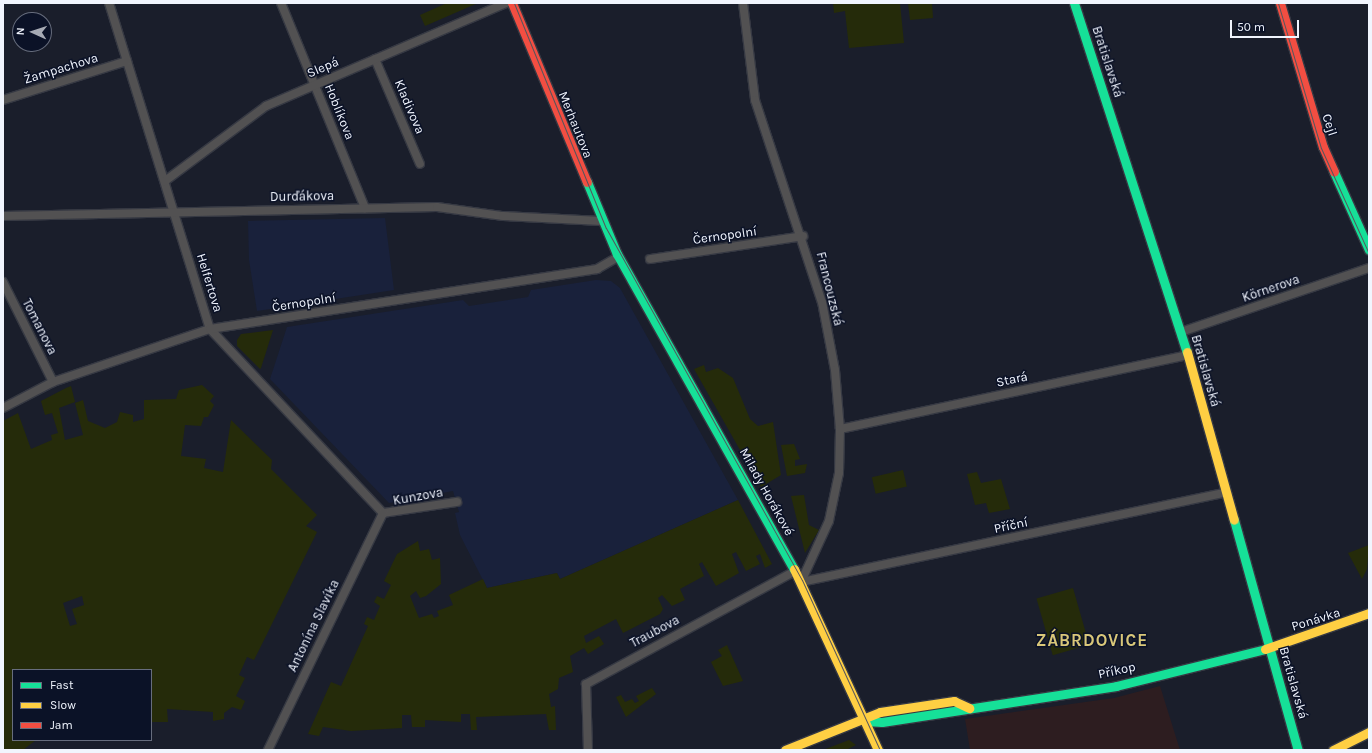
<!DOCTYPE html>
<html>
<head>
<meta charset="utf-8">
<style>
	body { margin:0 }
	#map { position:relative; width:1372px; height:753px; overflow:hidden; background:#1a1e2b; font-family:Karla,sans-serif }
	div>[style] { position:absolute }
	[style*='--x'] { left:calc(var(--x)*1px); top:calc(var(--y)*1px); width:calc(var(--w)*1px); rotate:calc(var(--a)*1deg) }
	.commercial>* { inset:0; background:#2d1d20 }
	.built>* { inset:0; background:#19213b }
	.green>* { inset:0; background:#252b0a; transform-origin:0 0 }
	.roads { filter:drop-shadow(1px 0 #363943) drop-shadow(-1px 0 #363943) drop-shadow(0 1px #363943) drop-shadow(0 -1px #363943) }
	.street>* { height:8px; margin:-4px; padding:0 4px; transform-origin:4px; border-radius:4px; background:#525152 }
	.fast>* { height:9px; margin:-4.5px; padding:0 4.5px; transform-origin:4.5px; border-radius:4.5px; background:#16e098 }
	.slow>* { height:9px; margin:-4.5px; padding:0 4.5px; transform-origin:4.5px; border-radius:4.5px; background:#ffcf43 }
	.jam>* { height:9px; margin:-4.5px; padding:0 4.5px; transform-origin:4.5px; border-radius:4.5px; background:#f24e42 }
	.tram>* { height:1px; margin:-0.5px; padding:0 0.5px; transform-origin:0.5px; border-radius:0.5px; background:#56555b }
	span { translate:-50% -50%; white-space:nowrap; text-align:center; line-height:1.15; -webkit-text-stroke:3px #0b1227; paint-order:stroke }
	.street-label { font-size:13px; color:#f1f5fe }
	.district-label { font-size:17px; color:#d9c779; font-weight:700; letter-spacing:1px }
	.frame { position:absolute; inset:0; border:4px solid #f1f5fe; pointer-events:none }
	.legend { position:absolute; left:12px; top:669px; width:140px; height:72px; box-sizing:border-box; background:#0b1227; border:1px solid #676d7d; margin:0; padding:5px 7px; list-style:none; font-size:12px; color:#f1f5fe }
	.legend li { display:flex; align-items:center; gap:8px; height:20px }
	.legend b { width:20px; border:1px solid #676d7d }
	.north { position:absolute; left:12px; top:12px; width:40px; height:40px; box-sizing:border-box; background:#0b1227; border:1px solid #676d7d; border-radius:50%; rotate:273deg; font-size:11px; font-weight:700; line-height:16px; text-align:center; color:#f1f5fe }
	.north::after { content:''; display:block; margin:auto; width:14px; height:18px; background:#a6aab4; clip-path:polygon(50% 0,100% 100%,50% 72%,0 100%) }
	.scale { position:absolute; left:1230px; top:20px; width:69px; height:18px; box-sizing:border-box; border:2px solid #f1f5fe; border-top:0; padding-left:5px; font-size:12px; line-height:14px; white-space:nowrap; color:#f1f5fe; -webkit-text-stroke:3px #0b1227; paint-order:stroke }
</style>
</head>
<body>
<div id="map">
	<div class="commercial">
		<i style="clip-path:polygon(1160px 686px,1180px 750px,970px 750px,965px 719px,1114px 698px)"></i>
	</div>
	<div class="built">
		<i style="clip-path:polygon(385px 218px,394px 290px,257px 311px,249px 260px,248px 221px)"></i>
		<i style="clip-path:polygon(596px 280px,611px 281px,620px 288px,738px 500px,560px 579px,557px 573px,487px 588px,460px 535px,455px 513px,459px 512px,453px 491px,389px 503px,270px 379px,287px 327px,463px 300px,469px 306px,528px 297px,531px 290px)"></i>
	</div>
	<div class="green">
		<i style="clip-path:polygon(447px 3px,478px 3px,425px 26px,420px 15px)"></i>
		<i style="clip-path:polygon(833px 3px,900px 3px,904px 43px,849px 48px,845px 11px,834px 13px)"></i>
		<i style="clip-path:polygon(908px 3px,932px 3px,933px 18px,910px 20px)"></i>
		<i style="clip-path:polygon(273px 330px,261px 368px,260px 369px,237px 346px,237px 340px,241px 334px)"></i>
		<i style="clip-path:polygon(704px 365px,706px 372px,718px 368px,733px 378px,750px 419px,758px 426px,773px 422px,781px 475px,761px 487px,694px 369px)"></i>
		<i style="clip-path:polygon(evenodd,202px 385px,214px 396px,210px 401px,214px 405px,208px 417px,204px 417px,201px 426px,185px 425px,181px 456px,206px 459px,204px 468px,223px 472px,231px 420px,272px 460px,271px 469px,317px 515px,306px 526px,317px 532px,266px 636px,254px 660px,247px 657px,239px 675px,245px 678px,236px 696px,245px 701px,241px 710px,232px 707px,224px 713px,224px 719px,213px 721px,213px 712px,167px 709px,168px 722px,151px 722px,151px 670px,13px 670px,13px 740px,36px 740px,23px 750px,3px 750px,3px 421px,18px 413px,31px 449px,52px 440px,51px 435px,58px 433px,52px 413px,45px 415px,41px 401px,66px 388px,71px 386px,75px 402px,59px 408px,65px 440px,83px 435px,75px 403px,83px 400px,88px 421px,105px 428px,117px 422px,120px 412px,133px 415px,133px 422px,144px 419px,144px 400px,176px 399px,179px 390px,202px 385px,82px 596px,84px 605px,72px 609px,77px 624px,70px 626px,63px 603px,82px 596px)"></i>
		<i style="clip-path:polygon(794px 444px,800px 459px,795px 460px,795px 466px,807px 464px,805px 473px,787px 476px,781px 445px)"></i>
		<i style="left:903px;top:470px;width:17px;height:32px;rotate:77deg"></i>
		<i style="clip-path:polygon(977px 472px,981px 483px,1001px 479px,1010px 509px,989px 513px,986px 503px,975px 505px,967px 474px)"></i>
		<i style="clip-path:polygon(804px 495px,809px 525px,819px 530px,805px 553px,791px 496px)"></i>
		<i style="clip-path:polygon(738px 500px,772px 564px,765px 568px,760px 554px,756px 556px,760px 564px,746px 571px,736px 552px,732px 554px,739px 573px,716px 586px,702px 562px,699px 564px,704px 576px,680px 589px,685px 600px,672px 606px,662px 595px,658px 598px,663px 609px,660px 614px,623px 633px,616px 619px,584px 636px,586px 643px,599px 636px,604px 644px,588px 654px,584px 648px,570px 656px,573px 672px,559px 678px,558px 689px,549px 694px,551px 707px,555px 706px,556px 730px,549px 730px,546px 714px,476px 717px,477px 730px,471px 730px,470px 714px,461px 714px,461px 722px,425px 720px,425px 727px,412px 727px,411px 715px,402px 715px,402px 728px,351px 731px,323px 727px,319px 736px,308px 734px,331px 682px,341px 686px,368px 626px,364px 624px,367px 617px,374px 620px,380px 606px,374px 602px,377px 596px,384px 599px,391px 585px,384px 581px,397px 554px,418px 541px,420px 551px,429px 549px,432px 560px,440px 558px,441px 584px,426px 596px,420px 598px,416px 591px,410px 596px,419px 618px,432px 614px,434px 618px,439px 616px,437px 611px,453px 605px,449px 595px,483px 579px,487px 588px,557px 573px,560px 579px)"></i>
		<i style="clip-path:polygon(1369px 545px,1367px 569px,1362px 579px,1348px 553px)"></i>
		<i style="left:1073px;top:588px;width:59px;height:38px;rotate:74deg"></i>
		<i style="clip-path:polygon(727px 645px,743px 681px,723px 686px,711px 662px,722px 656px,718px 650px)"></i>
		<i style="clip-path:polygon(652px 688px,656px 694px,626px 717px,616px 697px,621px 695px,625px 702px,632px 699px,635px 703px,639px 701px,636px 696px)"></i>
		<i style="clip-path:polygon(849px 740px,856px 745px,846px 750px,823px 750px)"></i>
	</div>
	<div class="roads">
		<div class="street">
			<i style="--x:109;--y:3;--w:341;--a:72.8"></i>
			<i style="--x:210;--y:329;--w:253;--a:46.8"></i>
			<i style="--x:281;--y:3;--w:222;--a:67.7"></i>
			<i style="--x:743;--y:3;--w:98;--a:82.9"></i>
			<i style="--x:755;--y:100;--w:213;--a:71.7"></i>
			<i style="--x:822;--y:302;--w:69;--a:79.2"></i>
			<i style="--x:835;--y:370;--w:59;--a:85.2"></i>
			<i style="--x:840;--y:429;--w:44;--a:91.3"></i>
			<i style="--x:839;--y:473;--w:49;--a:101.8"></i>
			<i style="--x:829;--y:521;--w:67;--a:114.7"></i>
			<i style="--x:375;--y:59;--w:114;--a:66.8"></i>
			<i style="--x:3;--y:100;--w:130;--a:-17.5"></i>
			<i style="--x:165;--y:181;--w:126;--a:-36.6"></i>
			<i style="--x:266;--y:106;--w:261;--a:-23.2"></i>
			<i style="--x:3;--y:216;--w:434;--a:-1.2"></i>
			<i style="--x:437;--y:207;--w:67;--a:7.8"></i>
			<i style="--x:503;--y:216;--w:98;--a:2.9"></i>
			<i style="--x:650;--y:259;--w:155;--a:-8.5"></i>
			<i style="--x:3;--y:282;--w:112;--a:63.4"></i>
			<i style="--x:1181;--y:332;--w:199;--a:-18.8"></i>
			<i style="--x:3;--y:408;--w:56;--a:-27.5"></i>
			<i style="--x:53;--y:382;--w:166;--a:-18.7"></i>
			<i style="--x:210;--y:329;--w:392;--a:-8.8"></i>
			<i style="--x:597;--y:269;--w:24;--a:-30"></i>
			<i style="--x:840;--y:429;--w:356;--a:-12"></i>
			<i style="--x:383;--y:513;--w:75;--a:-8.5"></i>
			<i style="--x:801;--y:582;--w:433;--a:-11.9"></i>
			<i style="--x:268;--y:750;--w:263;--a:-64.1"></i>
			<i style="--x:588;--y:750;--w:66;--a:-91.7"></i>
			<i style="--x:586;--y:684;--w:238;--a:-28.4"></i>
		</div>
		<div class="fast">
			<i style="--x:1074;--y:3;--w:367;--a:72.1"></i>
			<i style="--x:1334;--y:172;--w:85;--a:65.8"></i>
			<i style="--x:587;--y:182;--w:78;--a:67.4"></i>
			<i style="--x:617;--y:254;--w:361;--a:60.7"></i>
			<i style="--x:1234;--y:520;--w:239;--a:74.5"></i>
			<i style="--x:865;--y:721;--w:17;--a:3"></i>
			<i style="--x:882;--y:722;--w:237;--a:-8.7"></i>
			<i style="--x:1116;--y:686;--w:154;--a:-13.9"></i>
		</div>
		<div class="slow">
			<i style="--x:1187;--y:352;--w:174;--a:74.4"></i>
			<i style="--x:794;--y:569;--w:200;--a:65.1"></i>
			<i style="--x:1265;--y:649;--w:110;--a:-19.1"></i>
			<i style="--x:785;--y:750;--w:102;--a:-21.8"></i>
			<i style="--x:880;--y:712;--w:75;--a:-8.5"></i>
			<i style="--x:954;--y:701;--w:17;--a:25"></i>
			<i style="--x:1333;--y:750;--w:40;--a:-26.6"></i>
		</div>
		<div class="jam">
			<i style="--x:512;--y:3;--w:194;--a:67.3"></i>
			<i style="--x:1280;--y:3;--w:150;--a:73.4"></i>
			<i style="--x:1323;--y:147;--w:27;--a:66"></i>
		</div>
	</div>
	<div class="tram">
		<i style="--x:514;--y:3;--w:243;--a:67.8"></i>
		<i style="--x:606;--y:228;--w:403;--a:60.9"></i>
		<i style="--x:802;--y:580;--w:187;--a:65.4"></i>
		<i style="--x:1278;--y:3;--w:151;--a:73.5"></i>
		<i style="--x:1321;--y:148;--w:116;--a:65.6"></i>
	</div>
	<div class="street-label">
		<span style="left:1107px;top:62px;rotate:72deg">Bratislavská</span>
		<span style="left:323px;top:68px;rotate:-23deg">Slepá</span>
		<span style="left:61px;top:69px;rotate:-17deg">Žampachova</span>
		<span style="left:409px;top:107px;rotate:67deg">Kladivova</span>
		<span style="left:339px;top:112px;rotate:68deg">Hoblíkova</span>
		<span style="left:575px;top:125px;rotate:68deg">Merhautova</span>
		<span style="left:1329px;top:125px;rotate:72deg">Cejl</span>
		<span style="left:302px;top:197px;rotate:-1deg">Durďákova</span>
		<span style="left:725px;top:236px;rotate:-8deg">Černopolní</span>
		<span style="left:209px;top:283px;rotate:73deg">Helfertova</span>
		<span style="left:829px;top:289px;rotate:76deg">Francouzská</span>
		<span style="left:1271px;top:289px;rotate:-19deg">Körnerova</span>
		<span style="left:304px;top:303px;rotate:-9deg">Černopolní</span>
		<span style="left:39px;top:327px;rotate:63deg">Tomanova</span>
		<span style="left:1205px;top:371px;rotate:74deg">Bratislavská</span>
		<span style="left:1012px;top:380px;rotate:-12deg">Stará</span>
		<span style="left:766px;top:492px;rotate:61deg">Milady Horákové</span>
		<span style="left:418px;top:497px;rotate:-10deg">Kunzova</span>
		<span style="left:1011px;top:526px;rotate:-12deg">Příční</span>
		<span style="left:1316px;top:620px;rotate:-17deg">Ponávka</span>
		<span style="left:314px;top:626px;rotate:-64deg">Antonína Slavíka</span>
		<span style="left:655px;top:632px;rotate:-28deg">Traubova</span>
		<span style="left:1117px;top:671px;rotate:-12deg">Příkop</span>
		<span style="left:1293px;top:683px;rotate:74deg">Bratislavská</span>
	</div>
	<div class="district-label">
		<span style="left:1092px;top:641px">ZÁBRDOVICE</span>
	</div>
	<div class="frame"></div>
	<ul class="legend">
	<li><b style="height:5px;background:#16e098"></b>Fast</li>
	<li><b style="height:5px;background:#ffcf43"></b>Slow</li>
	<li><b style="height:5px;background:#f24e42"></b>Jam</li>
	</ul>
	<div class="north">N</div>
	<div class="scale">50 m</div>
</div>
</body>
</html>
